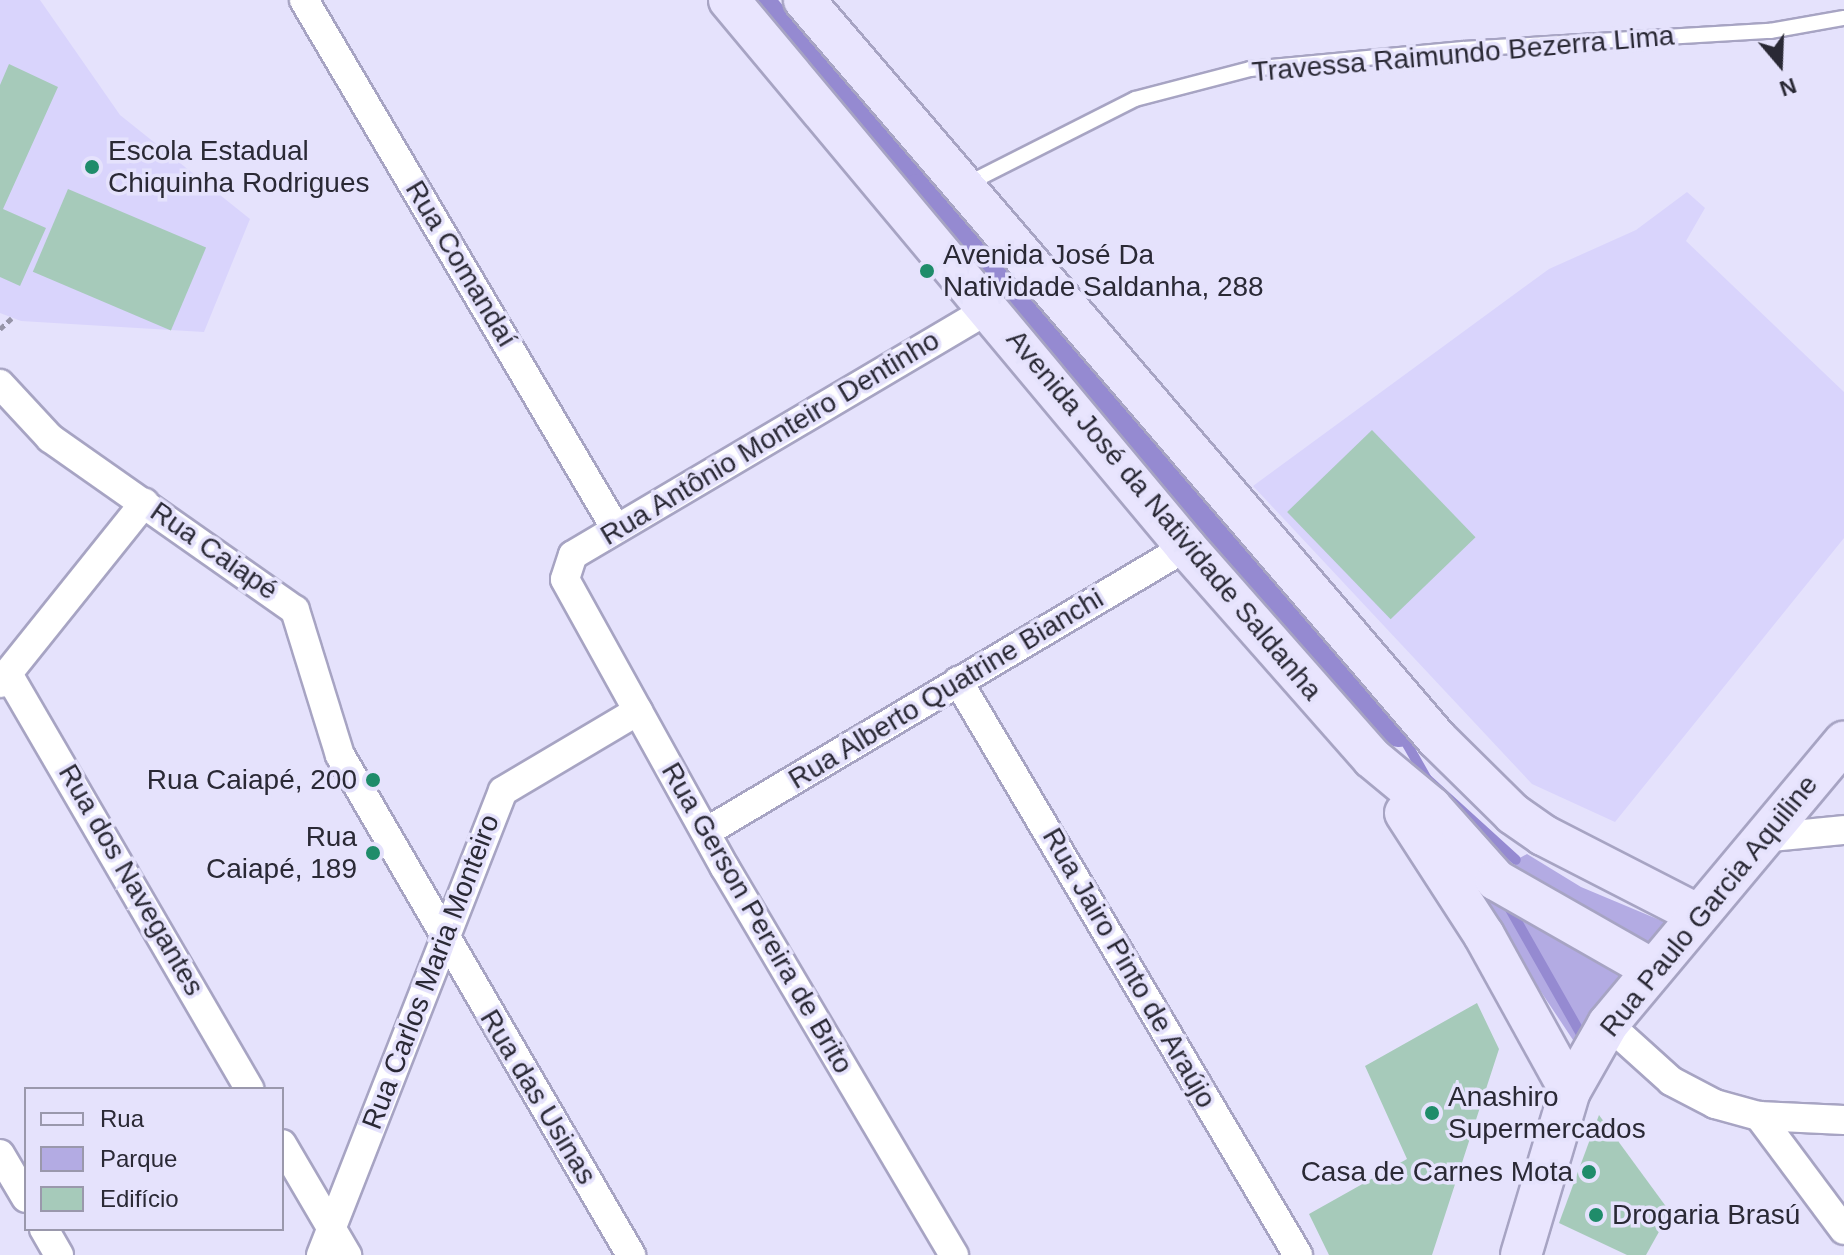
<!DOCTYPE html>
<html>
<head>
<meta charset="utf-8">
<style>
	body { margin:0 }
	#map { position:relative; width:1844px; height:1255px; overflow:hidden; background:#e5e2fc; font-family:Helvetica,sans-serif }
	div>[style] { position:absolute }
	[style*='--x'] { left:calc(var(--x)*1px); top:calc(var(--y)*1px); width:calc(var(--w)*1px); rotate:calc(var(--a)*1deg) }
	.built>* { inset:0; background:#d9d4fc }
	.green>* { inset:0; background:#b3abe3 }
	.stream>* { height:10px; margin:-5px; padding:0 5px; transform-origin:5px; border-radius:5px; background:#958ad1 }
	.canal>* { height:34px; margin:-17px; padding:0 17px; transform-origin:17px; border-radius:17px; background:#958ad1 }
	.building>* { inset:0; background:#a6caba; transform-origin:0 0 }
	.path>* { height:5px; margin-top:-2.5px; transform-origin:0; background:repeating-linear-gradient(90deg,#9694a8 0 6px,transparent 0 10px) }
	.roads { filter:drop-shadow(2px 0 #a7a4c3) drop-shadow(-2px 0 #a7a4c3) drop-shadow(0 2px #a7a4c3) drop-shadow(0 -2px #a7a4c3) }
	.lane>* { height:14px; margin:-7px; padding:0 7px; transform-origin:7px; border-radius:7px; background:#fff }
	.street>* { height:28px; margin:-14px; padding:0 14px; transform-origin:14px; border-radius:14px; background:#fff }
	.secondary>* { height:40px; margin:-20px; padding:0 20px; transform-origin:20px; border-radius:20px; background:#e9e5fe }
	.dots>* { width:22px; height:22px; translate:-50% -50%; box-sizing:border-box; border:4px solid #e5e2fc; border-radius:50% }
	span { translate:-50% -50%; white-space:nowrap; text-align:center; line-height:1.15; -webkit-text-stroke:7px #e5e2fc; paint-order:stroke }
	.street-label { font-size:28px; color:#2a2935 }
	.poi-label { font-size:28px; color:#2a2935 }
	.left { translate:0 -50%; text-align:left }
	.right { translate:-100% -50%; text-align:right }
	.legend { position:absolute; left:24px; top:1087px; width:260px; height:144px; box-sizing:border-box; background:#e5e2fc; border:2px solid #9a98ac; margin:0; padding:10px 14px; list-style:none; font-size:24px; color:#2a2935 }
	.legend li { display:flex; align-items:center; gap:16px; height:40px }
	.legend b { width:40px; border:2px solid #9a98ac }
	.north { position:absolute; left:1740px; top:24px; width:80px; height:80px; -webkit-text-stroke:6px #e5e2fc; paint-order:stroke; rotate:161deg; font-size:22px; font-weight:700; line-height:32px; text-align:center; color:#2a2935 }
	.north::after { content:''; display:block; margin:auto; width:28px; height:36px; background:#2a2935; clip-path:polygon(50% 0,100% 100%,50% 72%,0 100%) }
</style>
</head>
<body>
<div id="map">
	<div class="built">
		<i style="clip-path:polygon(0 0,40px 0,120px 115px,250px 219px,204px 332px,21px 321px,0 313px)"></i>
		<i style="clip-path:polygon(1687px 192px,1705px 208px,1686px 241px,1844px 392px,1844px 538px,1615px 822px,1532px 784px,1253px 486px,1549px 269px,1636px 230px)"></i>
	</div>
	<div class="green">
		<i style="clip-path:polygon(1527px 854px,1581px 887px,1674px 926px,1581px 1052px,1476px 894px,1525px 916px,1508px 886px,1516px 860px)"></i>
	</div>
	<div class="stream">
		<i style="--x:1399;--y:730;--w:56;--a:60.3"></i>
		<i style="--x:1427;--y:779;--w:120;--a:42.3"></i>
		<i style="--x:1506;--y:902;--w:150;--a:60.4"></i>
	</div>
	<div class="canal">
		<i style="--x:756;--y:0;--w:250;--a:49.9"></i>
		<i style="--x:917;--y:191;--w:723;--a:48.2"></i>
	</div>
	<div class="building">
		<i style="clip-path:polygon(9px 64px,58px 87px,3px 209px,46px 228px,20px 286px,0 277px,0 85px)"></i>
		<i style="left:68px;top:189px;width:150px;height:90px;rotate:23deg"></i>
		<i style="left:1372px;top:430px;width:149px;height:118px;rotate:46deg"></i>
		<i style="clip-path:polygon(1477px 1003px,1499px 1049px,1432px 1255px,1329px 1255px,1309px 1214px,1407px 1159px,1365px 1066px)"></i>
		<i style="clip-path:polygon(1599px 1115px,1670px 1212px,1646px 1255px,1627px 1255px,1559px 1223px)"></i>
	</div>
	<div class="path">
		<i style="--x:0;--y:329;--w:16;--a:-43"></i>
	</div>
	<div class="roads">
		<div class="lane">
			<i style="--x:967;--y:184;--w:188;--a:-26.8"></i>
			<i style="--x:1135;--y:99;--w:119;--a:-14.6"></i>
			<i style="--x:1250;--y:69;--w:214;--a:-5.4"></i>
			<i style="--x:1463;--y:49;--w:308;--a:-3.4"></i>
			<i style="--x:1770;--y:31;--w:75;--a:-10"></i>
		</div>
		<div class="street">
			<i style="--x:304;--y:0;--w:614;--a:59.47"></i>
			<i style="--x:0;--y:384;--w:74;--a:47.2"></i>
			<i style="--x:50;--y:438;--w:299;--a:35.1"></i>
			<i style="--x:295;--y:610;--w:152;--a:72.8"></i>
			<i style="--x:340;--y:755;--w:579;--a:59.8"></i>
			<i style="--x:8;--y:674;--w:480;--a:59.8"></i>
			<i style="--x:958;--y:681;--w:667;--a:59.36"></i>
			<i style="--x:0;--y:683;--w:231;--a:-51.3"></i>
			<i style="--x:706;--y:832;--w:558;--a:-30.7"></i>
			<i style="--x:1762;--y:838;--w:82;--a:-5.6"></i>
			<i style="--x:1608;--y:1024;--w:85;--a:42.1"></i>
			<i style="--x:1671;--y:1081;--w:50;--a:27.6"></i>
			<i style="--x:1715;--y:1104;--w:46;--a:15.3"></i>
			<i style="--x:1759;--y:1116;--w:85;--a:2.7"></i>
			<i style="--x:1759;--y:1116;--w:142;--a:53.3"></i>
			<i style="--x:282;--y:1144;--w:129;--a:59.6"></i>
			<i style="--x:0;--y:1154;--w:51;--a:59.4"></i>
			<i style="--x:44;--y:1229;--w:30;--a:60"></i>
			<i style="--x:321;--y:1255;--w:498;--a:-68.6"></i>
			<i style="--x:503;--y:791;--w:157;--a:-30.7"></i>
			<i style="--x:954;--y:1255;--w:450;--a:-120.6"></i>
			<i style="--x:725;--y:868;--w:330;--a:-119"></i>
			<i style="--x:565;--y:579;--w:25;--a:-72"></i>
			<i style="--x:573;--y:555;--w:485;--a:-30.6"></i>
		</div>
		<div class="secondary">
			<i style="--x:729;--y:0;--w:713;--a:50.12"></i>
			<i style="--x:1186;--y:547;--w:281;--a:48.6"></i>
			<i style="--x:1372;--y:758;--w:77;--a:39.7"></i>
			<i style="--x:1431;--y:807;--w:98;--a:48.3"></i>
			<i style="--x:1496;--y:880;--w:180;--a:29.7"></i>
			<i style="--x:804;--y:0;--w:973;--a:49.42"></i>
			<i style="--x:1437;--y:739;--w:107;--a:44.6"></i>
			<i style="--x:1513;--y:814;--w:37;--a:35"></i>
			<i style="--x:1543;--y:835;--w:173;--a:27.2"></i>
			<i style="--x:1405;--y:813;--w:145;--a:57.1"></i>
			<i style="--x:1484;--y:935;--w:178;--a:61.1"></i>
			<i style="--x:1521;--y:1255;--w:171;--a:-73.4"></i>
			<i style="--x:1570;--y:1091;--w:77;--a:-60.4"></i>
			<i style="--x:1608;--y:1024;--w:368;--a:-50.1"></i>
		</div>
	</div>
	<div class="dots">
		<i style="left:92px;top:167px;background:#1f8c6a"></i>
		<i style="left:927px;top:271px;background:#1f8c6a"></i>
		<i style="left:373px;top:780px;background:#1f8c6a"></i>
		<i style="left:373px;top:853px;background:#1f8c6a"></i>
		<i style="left:1432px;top:1113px;background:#1f8c6a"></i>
		<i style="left:1589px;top:1172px;background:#1f8c6a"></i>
		<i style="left:1596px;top:1215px;background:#1f8c6a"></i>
	</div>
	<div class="street-label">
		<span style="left:1463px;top:54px;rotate:-5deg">Travessa Raimundo Bezerra Lima</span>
		<span style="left:461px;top:264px;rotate:59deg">Rua Comandaí</span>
		<span style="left:770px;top:438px;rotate:-31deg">Rua Antônio Monteiro Dentinho</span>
		<span style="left:1164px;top:515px;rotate:50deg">Avenida José da Natividade Saldanha</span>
		<span style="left:214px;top:551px;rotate:35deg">Rua Caiapé</span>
		<span style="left:946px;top:689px;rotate:-31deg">Rua Alberto Quatrine Bianchi</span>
		<span style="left:131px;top:880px;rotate:60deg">Rua dos Navegantes</span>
		<span style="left:1709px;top:906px;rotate:-51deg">Rua Paulo Garcia Aquiline</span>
		<span style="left:757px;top:918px;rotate:60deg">Rua Gerson Pereira de Brito</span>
		<span style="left:1129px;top:968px;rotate:60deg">Rua Jairo Pinto de Araújo</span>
		<span style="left:431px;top:972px;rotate:-69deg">Rua Carlos Maria Monteiro</span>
		<span style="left:538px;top:1097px;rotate:59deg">Rua das Usinas</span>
	</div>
	<div class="poi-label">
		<span class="left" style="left:108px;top:167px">Escola Estadual<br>Chiquinha Rodrigues</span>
		<span class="left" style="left:943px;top:271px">Avenida José Da<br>Natividade Saldanha, 288</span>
		<span class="right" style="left:357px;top:780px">Rua Caiapé, 200</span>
		<span class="right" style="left:357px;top:853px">Rua<br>Caiapé, 189</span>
		<span class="left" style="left:1448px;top:1113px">Anashiro<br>Supermercados</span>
		<span class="right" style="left:1573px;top:1172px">Casa de Carnes Mota</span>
		<span class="left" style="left:1612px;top:1215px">Drogaria Brasú</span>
	</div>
	<ul class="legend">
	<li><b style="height:10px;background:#e9e5fe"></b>Rua</li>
	<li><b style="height:22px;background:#b3abe3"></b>Parque</li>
	<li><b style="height:22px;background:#a6caba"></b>Edifício</li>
	</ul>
	<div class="north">N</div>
</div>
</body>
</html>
